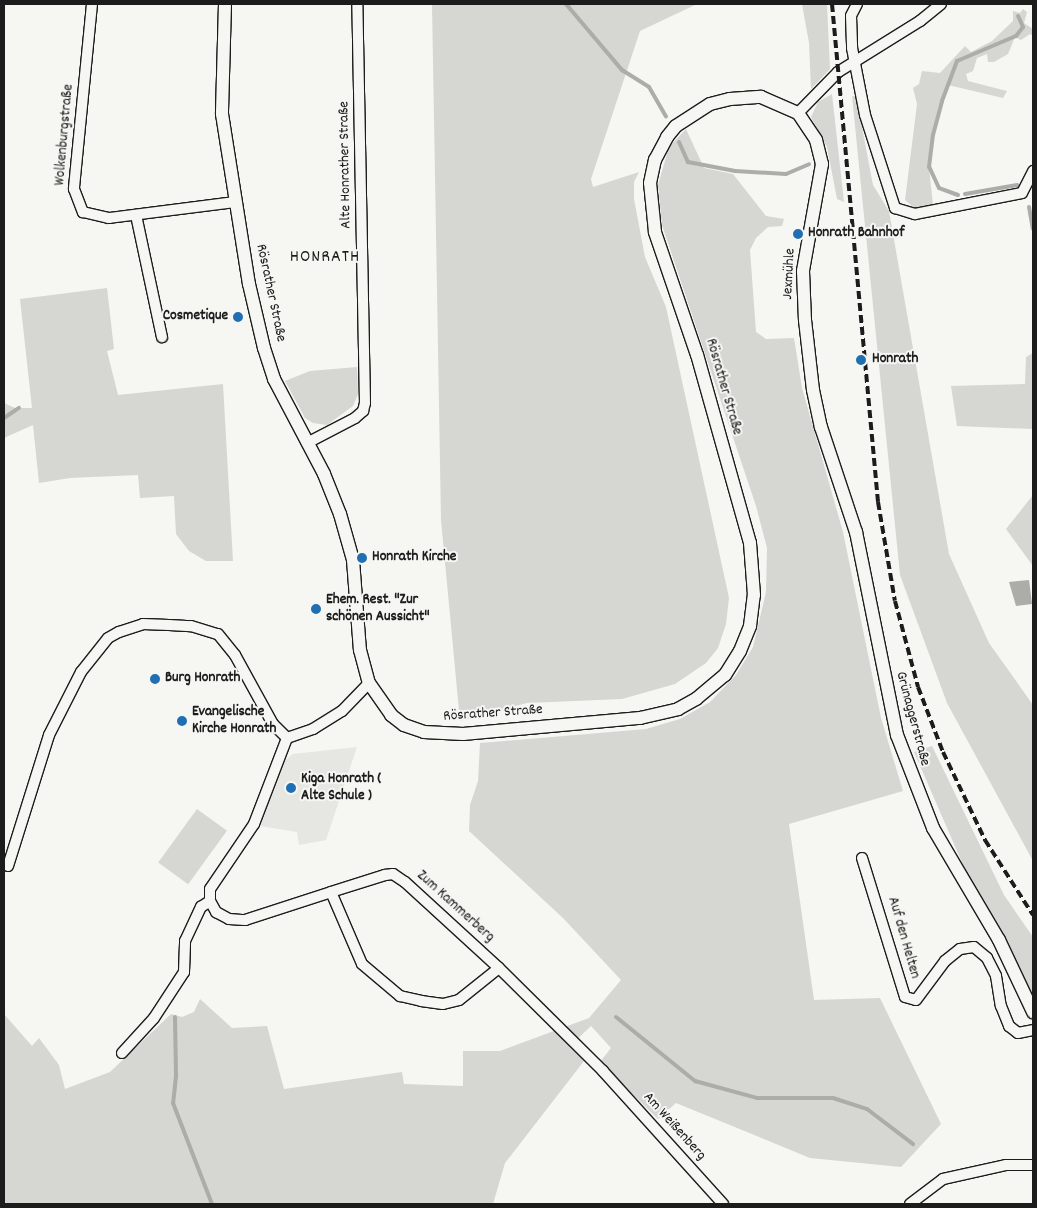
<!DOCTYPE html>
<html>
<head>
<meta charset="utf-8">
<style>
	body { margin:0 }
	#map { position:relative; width:1037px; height:1208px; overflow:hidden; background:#f6f6f2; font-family:Dekko,sans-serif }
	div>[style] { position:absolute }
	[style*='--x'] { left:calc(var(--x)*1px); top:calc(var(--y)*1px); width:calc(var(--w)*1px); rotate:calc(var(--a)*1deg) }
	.built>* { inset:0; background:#e6e6e2 }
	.green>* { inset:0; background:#d6d6d2; transform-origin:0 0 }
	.water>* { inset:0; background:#acaca9 }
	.stream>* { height:4px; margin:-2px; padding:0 2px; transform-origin:2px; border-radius:2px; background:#acaca9 }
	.roads { filter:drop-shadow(1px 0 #1c1c1c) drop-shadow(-1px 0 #1c1c1c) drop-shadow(0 1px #1c1c1c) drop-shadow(0 -1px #1c1c1c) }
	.minor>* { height:10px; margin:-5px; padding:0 5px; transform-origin:5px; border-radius:5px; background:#f6f6f2 }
	.tertiary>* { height:12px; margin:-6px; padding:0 6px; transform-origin:6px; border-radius:6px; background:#f6f6f2 }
	.rail>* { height:4px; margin-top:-2px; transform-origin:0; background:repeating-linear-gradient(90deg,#1c1c1c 0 8px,transparent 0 12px) }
	.dots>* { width:14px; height:14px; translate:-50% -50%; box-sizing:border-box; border:2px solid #f6f6f2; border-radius:50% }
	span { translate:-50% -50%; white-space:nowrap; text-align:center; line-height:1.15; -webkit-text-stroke:4px #f6f6f2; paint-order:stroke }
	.street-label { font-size:15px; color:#1c1c1c }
	.poi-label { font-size:15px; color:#1c1c1c; font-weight:700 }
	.left { translate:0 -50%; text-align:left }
	.right { translate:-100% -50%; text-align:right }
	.quarter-label { font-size:18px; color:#1c1c1c; letter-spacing:1px }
	.frame { position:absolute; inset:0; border:5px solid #1c1c1c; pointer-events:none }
</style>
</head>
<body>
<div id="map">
	<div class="built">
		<i style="clip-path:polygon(357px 747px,326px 840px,299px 845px,297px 832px,260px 826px,282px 763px,293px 754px)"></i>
	</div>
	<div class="green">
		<i style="clip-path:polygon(432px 4px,697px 4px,640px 31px,591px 179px,593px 187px,639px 172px,643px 164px,634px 182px,634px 199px,645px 257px,666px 307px,729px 598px,726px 624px,718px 648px,706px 663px,675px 684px,622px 699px,527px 703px,460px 721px,441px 520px)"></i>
		<i style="clip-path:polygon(802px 4px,827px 4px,830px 69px,811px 89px,809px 43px)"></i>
		<i style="clip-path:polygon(1023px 9px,1027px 12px,1024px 23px,1033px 29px,1033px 36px,1030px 34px,1021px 40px,1015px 37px,1008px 54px,994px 62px,988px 62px,987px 54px,977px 58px,973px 71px,966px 74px,968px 81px,1007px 91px,1003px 98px,948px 85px,933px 135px,929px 167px,933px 205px,917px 210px,905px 200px,917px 104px,913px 88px,919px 84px,922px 71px,940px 73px,965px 46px,971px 52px,992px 41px,1013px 21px,1013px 11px,1020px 13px)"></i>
		<i style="clip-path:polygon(832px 94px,844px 202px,837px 199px,827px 147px,811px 117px,818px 102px)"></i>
		<i style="clip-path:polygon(852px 96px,856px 96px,873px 185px,889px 211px,949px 554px,989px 643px,1033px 705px,1033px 861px,947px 703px,900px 575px)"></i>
		<i style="clip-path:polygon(686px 129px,704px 168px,733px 174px,766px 216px,784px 219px,782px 226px,768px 227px,756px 238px,750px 250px,756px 332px,766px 339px,794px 338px,802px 388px,843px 532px,881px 718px,903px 791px,789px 824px,814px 1000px,880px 998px,941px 1124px,901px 1167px,810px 1158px,676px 1103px,658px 1119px,600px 1062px,611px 1048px,591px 1026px,570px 1046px,584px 1061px,505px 1163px,493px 1204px,4px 1204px,4px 1014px,32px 1046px,39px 1038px,59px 1065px,65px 1089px,110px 1072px,171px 1014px,182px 1017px,194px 1012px,200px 999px,232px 1028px,267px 1026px,284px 1089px,402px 1072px,404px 1084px,463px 1086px,463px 1051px,500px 1051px,589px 1018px,621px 980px,563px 918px,469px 831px,470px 805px,478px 781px,480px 743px,646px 729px,680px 719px,710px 702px,736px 675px,753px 647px,766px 592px,767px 548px,756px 506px,662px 225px,658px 185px,669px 147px)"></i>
		<i style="clip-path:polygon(107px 288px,114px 349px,107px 351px,118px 395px,223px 384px,233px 561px,206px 561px,189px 551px,176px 534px,174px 496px,140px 498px,138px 475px,70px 478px,39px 483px,33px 425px,4px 438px,4px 403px,15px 408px,32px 408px,20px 299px)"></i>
		<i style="clip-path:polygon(1033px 353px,1033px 429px,957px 426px,951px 386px,1025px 384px,1026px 357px)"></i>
		<i style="clip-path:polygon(357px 367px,358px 394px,353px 406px,327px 425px,313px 423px,305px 418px,285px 381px,310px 371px)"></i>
		<i style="clip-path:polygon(1033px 495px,1033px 566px,1006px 529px)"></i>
		<i style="clip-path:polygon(932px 746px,1004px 895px,1033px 937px,1033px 996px,974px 890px,914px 752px)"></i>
		<i style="left:197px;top:809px;width:37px;height:66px;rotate:36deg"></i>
	</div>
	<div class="water">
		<i style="clip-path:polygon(1029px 580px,1032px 604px,1016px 606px,1009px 582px)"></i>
	</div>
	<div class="stream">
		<i style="--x:566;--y:4;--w:87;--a:49.7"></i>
		<i style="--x:622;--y:70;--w:32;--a:32"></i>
		<i style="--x:649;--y:87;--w:34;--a:60"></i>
		<i style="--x:679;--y:142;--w:22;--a:66"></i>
		<i style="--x:688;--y:162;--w:48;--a:10.8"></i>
		<i style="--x:735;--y:171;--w:51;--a:3.4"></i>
		<i style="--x:786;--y:174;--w:25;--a:-23"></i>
		<i style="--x:965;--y:194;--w:53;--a:-9.8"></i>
		<i style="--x:958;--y:195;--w:20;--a:-160"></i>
		<i style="--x:939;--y:188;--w:23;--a:-115"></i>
		<i style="--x:929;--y:167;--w:32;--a:-83"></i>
		<i style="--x:933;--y:135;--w:35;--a:-75"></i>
		<i style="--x:942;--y:101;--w:43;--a:-69.4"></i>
		<i style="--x:957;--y:61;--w:64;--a:-23"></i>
		<i style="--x:1016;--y:36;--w:11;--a:-52"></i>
		<i style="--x:1023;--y:27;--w:12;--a:-114"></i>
		<i style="--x:1029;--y:207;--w:22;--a:80"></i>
		<i style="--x:4;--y:418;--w:18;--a:-34"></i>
		<i style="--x:175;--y:1017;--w:59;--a:89"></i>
		<i style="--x:176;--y:1076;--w:27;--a:96"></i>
		<i style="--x:173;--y:1103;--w:108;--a:68.9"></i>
		<i style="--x:616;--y:1017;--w:102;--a:39"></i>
		<i style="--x:695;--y:1081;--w:64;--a:15.3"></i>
		<i style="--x:757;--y:1098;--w:76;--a:0"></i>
		<i style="--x:833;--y:1098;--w:36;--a:18"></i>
		<i style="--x:867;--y:1109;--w:58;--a:37.3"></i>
	</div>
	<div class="roads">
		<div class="minor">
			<i style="--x:92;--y:4;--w:186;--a:95.6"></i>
			<i style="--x:74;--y:189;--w:25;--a:69"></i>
			<i style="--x:83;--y:212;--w:27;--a:13"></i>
			<i style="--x:109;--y:218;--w:128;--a:-7.2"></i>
			<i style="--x:857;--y:4;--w:13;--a:117"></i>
			<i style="--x:851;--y:16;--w:32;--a:88"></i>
			<i style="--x:852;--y:48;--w:68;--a:79"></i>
			<i style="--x:865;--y:115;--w:98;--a:72.1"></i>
			<i style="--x:895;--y:208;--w:21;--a:17"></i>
			<i style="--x:915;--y:214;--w:109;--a:-11.1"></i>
			<i style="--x:1022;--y:193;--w:25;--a:-63"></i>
			<i style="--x:798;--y:113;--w:57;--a:-45.7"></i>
			<i style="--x:838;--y:72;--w:97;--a:-31.9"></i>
			<i style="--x:920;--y:21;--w:27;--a:-39"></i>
			<i style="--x:136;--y:215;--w:125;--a:78"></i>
			<i style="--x:307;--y:443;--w:54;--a:-27.5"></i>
			<i style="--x:355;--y:418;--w:11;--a:-41"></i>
			<i style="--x:363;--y:411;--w:8;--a:-76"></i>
			<i style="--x:365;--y:403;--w:399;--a:-91.1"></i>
			<i style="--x:287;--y:738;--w:92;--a:111"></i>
			<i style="--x:254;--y:824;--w:78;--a:124.1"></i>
			<i style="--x:210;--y:889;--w:12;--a:90"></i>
			<i style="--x:210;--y:901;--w:13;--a:61"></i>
			<i style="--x:216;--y:912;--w:15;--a:28"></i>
			<i style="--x:229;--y:919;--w:16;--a:4"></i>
			<i style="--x:245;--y:920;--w:90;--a:-18"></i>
			<i style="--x:331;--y:892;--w:78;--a:66.7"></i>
			<i style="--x:362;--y:964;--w:50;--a:40.1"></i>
			<i style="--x:400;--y:996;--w:22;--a:13"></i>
			<i style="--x:421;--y:1001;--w:22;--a:8"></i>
			<i style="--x:443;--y:1004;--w:16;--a:-14"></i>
			<i style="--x:459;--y:1000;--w:51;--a:-38.7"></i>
			<i style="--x:287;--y:738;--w:28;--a:-19"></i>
			<i style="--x:313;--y:729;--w:34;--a:-32"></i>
			<i style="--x:342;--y:711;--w:39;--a:-46"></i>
			<i style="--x:862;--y:858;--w:145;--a:72.8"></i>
			<i style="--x:905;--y:997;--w:11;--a:15"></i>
			<i style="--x:916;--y:1000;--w:49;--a:-53.4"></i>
			<i style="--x:945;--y:961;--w:19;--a:-39"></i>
			<i style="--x:960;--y:949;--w:14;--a:-8"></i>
			<i style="--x:974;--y:947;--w:17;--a:40"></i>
			<i style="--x:987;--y:958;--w:20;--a:63"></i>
			<i style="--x:996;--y:976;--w:30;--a:81"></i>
			<i style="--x:1001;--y:1006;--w:22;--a:68"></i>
			<i style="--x:1009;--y:1026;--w:11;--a:38"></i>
			<i style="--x:1018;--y:1033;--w:15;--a:-11"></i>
			<i style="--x:8;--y:866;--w:137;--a:-72.6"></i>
			<i style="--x:49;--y:735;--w:71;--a:-63.1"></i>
			<i style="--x:81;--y:672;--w:43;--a:-51.5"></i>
			<i style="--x:108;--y:638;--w:13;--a:-29"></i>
			<i style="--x:119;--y:632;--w:25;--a:-18"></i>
			<i style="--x:143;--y:624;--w:26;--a:2"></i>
			<i style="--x:169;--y:625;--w:22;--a:3"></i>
			<i style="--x:191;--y:626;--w:28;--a:17"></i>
			<i style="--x:218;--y:634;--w:27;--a:51"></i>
			<i style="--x:235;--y:655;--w:79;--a:61.2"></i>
			<i style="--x:273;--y:724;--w:20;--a:45"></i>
			<i style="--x:331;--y:892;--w:57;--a:-17.5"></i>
			<i style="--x:385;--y:875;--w:8;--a:-7"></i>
			<i style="--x:393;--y:874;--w:14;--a:34"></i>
			<i style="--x:405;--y:882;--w:127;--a:42.5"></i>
			<i style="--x:499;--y:968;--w:146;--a:44.7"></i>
			<i style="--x:603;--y:1071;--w:179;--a:47.9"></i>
			<i style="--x:122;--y:1053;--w:47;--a:-47.6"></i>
			<i style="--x:154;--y:1018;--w:55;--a:-56.9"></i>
			<i style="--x:184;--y:972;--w:31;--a:-88"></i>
			<i style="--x:185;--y:941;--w:38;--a:-65"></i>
			<i style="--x:201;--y:907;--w:11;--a:-34"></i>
			<i style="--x:910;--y:1204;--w:41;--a:-37.1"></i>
			<i style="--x:943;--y:1179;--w:65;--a:-12.5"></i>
			<i style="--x:1006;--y:1165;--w:27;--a:0"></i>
		</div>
		<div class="tertiary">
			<i style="--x:225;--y:4;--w:110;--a:91.6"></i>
			<i style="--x:222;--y:114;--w:172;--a:81"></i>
			<i style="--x:249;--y:284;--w:66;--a:76.8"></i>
			<i style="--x:264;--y:348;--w:33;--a:72"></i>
			<i style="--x:274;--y:379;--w:107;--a:62.2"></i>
			<i style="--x:324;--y:474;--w:43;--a:68.2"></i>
			<i style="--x:340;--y:514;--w:48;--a:74.2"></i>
			<i style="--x:353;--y:560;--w:90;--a:85.6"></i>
			<i style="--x:360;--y:650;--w:34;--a:75"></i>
			<i style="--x:369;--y:683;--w:39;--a:55"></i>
			<i style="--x:391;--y:715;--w:16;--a:38"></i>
			<i style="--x:404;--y:725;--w:21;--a:19"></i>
			<i style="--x:424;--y:732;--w:39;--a:3"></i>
			<i style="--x:463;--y:734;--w:178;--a:-5.2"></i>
			<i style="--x:640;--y:718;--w:39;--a:-13"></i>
			<i style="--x:678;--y:709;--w:21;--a:-29"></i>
			<i style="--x:696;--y:699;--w:38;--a:-40"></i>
			<i style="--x:725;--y:675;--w:28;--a:-58"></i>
			<i style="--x:740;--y:651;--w:27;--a:-68"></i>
			<i style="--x:750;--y:626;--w:31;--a:-83"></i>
			<i style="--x:754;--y:595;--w:52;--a:-94.4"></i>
			<i style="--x:750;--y:543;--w:195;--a:-105.7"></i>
			<i style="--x:697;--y:355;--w:130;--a:-108.9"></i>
			<i style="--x:655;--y:232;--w:49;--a:-95.8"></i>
			<i style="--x:650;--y:183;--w:24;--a:-78"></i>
			<i style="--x:655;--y:160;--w:26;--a:-62"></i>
			<i style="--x:667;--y:137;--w:14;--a:-51"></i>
			<i style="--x:676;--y:126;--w:40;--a:-32.9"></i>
			<i style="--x:710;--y:104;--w:21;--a:-14"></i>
			<i style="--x:730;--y:99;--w:31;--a:-4"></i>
			<i style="--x:761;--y:97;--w:40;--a:23.4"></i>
			<i style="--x:798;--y:113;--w:32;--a:56"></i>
			<i style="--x:816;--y:140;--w:25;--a:76"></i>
			<i style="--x:822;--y:164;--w:109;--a:100.1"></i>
			<i style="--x:803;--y:271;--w:49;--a:87.7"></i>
			<i style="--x:805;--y:320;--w:70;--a:83.5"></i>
			<i style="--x:813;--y:390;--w:38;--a:78"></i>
			<i style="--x:821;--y:427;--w:111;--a:71.6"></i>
			<i style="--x:856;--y:532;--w:207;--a:78.6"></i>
			<i style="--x:897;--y:735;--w:100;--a:68.8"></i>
			<i style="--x:933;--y:828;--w:130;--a:59.5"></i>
			<i style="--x:999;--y:940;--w:80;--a:64.7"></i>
		</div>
	</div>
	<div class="rail">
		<i style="--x:832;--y:4;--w:500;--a:84.72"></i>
		<i style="--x:878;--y:502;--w:100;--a:80.3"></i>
		<i style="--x:895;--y:601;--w:89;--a:75"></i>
		<i style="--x:918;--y:687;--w:70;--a:69"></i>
		<i style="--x:943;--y:752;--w:98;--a:64.5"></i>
		<i style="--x:985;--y:840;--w:89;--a:57.4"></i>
	</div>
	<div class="dots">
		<i style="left:798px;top:234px;background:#1f6fb2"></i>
		<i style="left:238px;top:317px;background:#1f6fb2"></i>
		<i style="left:861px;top:360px;background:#1f6fb2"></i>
		<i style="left:362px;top:558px;background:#1f6fb2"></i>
		<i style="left:316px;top:609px;background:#1f6fb2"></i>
		<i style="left:155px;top:679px;background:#1f6fb2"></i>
		<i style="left:182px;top:721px;background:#1f6fb2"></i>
		<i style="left:291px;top:788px;background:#1f6fb2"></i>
	</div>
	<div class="street-label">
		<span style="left:65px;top:135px;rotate:-85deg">Wolkenburgstraße</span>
		<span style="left:346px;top:165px;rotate:-91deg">Alte Honrather Straße</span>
		<span style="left:790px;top:274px;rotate:-87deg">Jexmühle</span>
		<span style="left:270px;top:293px;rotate:78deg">Rösrather Straße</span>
		<span style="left:723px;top:387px;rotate:74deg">Rösrather Straße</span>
		<span style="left:493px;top:714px;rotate:-4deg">Rösrather Straße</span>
		<span style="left:912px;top:719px;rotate:75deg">Grünaggerstraße</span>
		<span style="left:455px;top:907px;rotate:42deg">Zum Kammerberg</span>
		<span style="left:903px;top:938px;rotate:74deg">Auf den Helten</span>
		<span style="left:674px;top:1127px;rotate:48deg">Am Weißenberg</span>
	</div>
	<div class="poi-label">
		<span class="left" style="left:808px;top:234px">Honrath Bahnhof</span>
		<span class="right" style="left:228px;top:317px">Cosmetique</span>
		<span class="left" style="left:872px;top:360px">Honrath</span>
		<span class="left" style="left:372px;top:558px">Honrath Kirche</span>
		<span class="left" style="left:326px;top:609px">Ehem. Rest. "Zur<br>schönen Aussicht"</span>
		<span class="left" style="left:165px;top:679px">Burg Honrath</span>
		<span class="left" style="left:192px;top:721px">Evangelische<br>Kirche Honrath</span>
		<span class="left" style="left:301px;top:788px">Kiga Honrath (<br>Alte Schule )</span>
	</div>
	<div class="quarter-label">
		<span style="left:325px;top:258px">HONRATH</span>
	</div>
	<div class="frame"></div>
</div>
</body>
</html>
